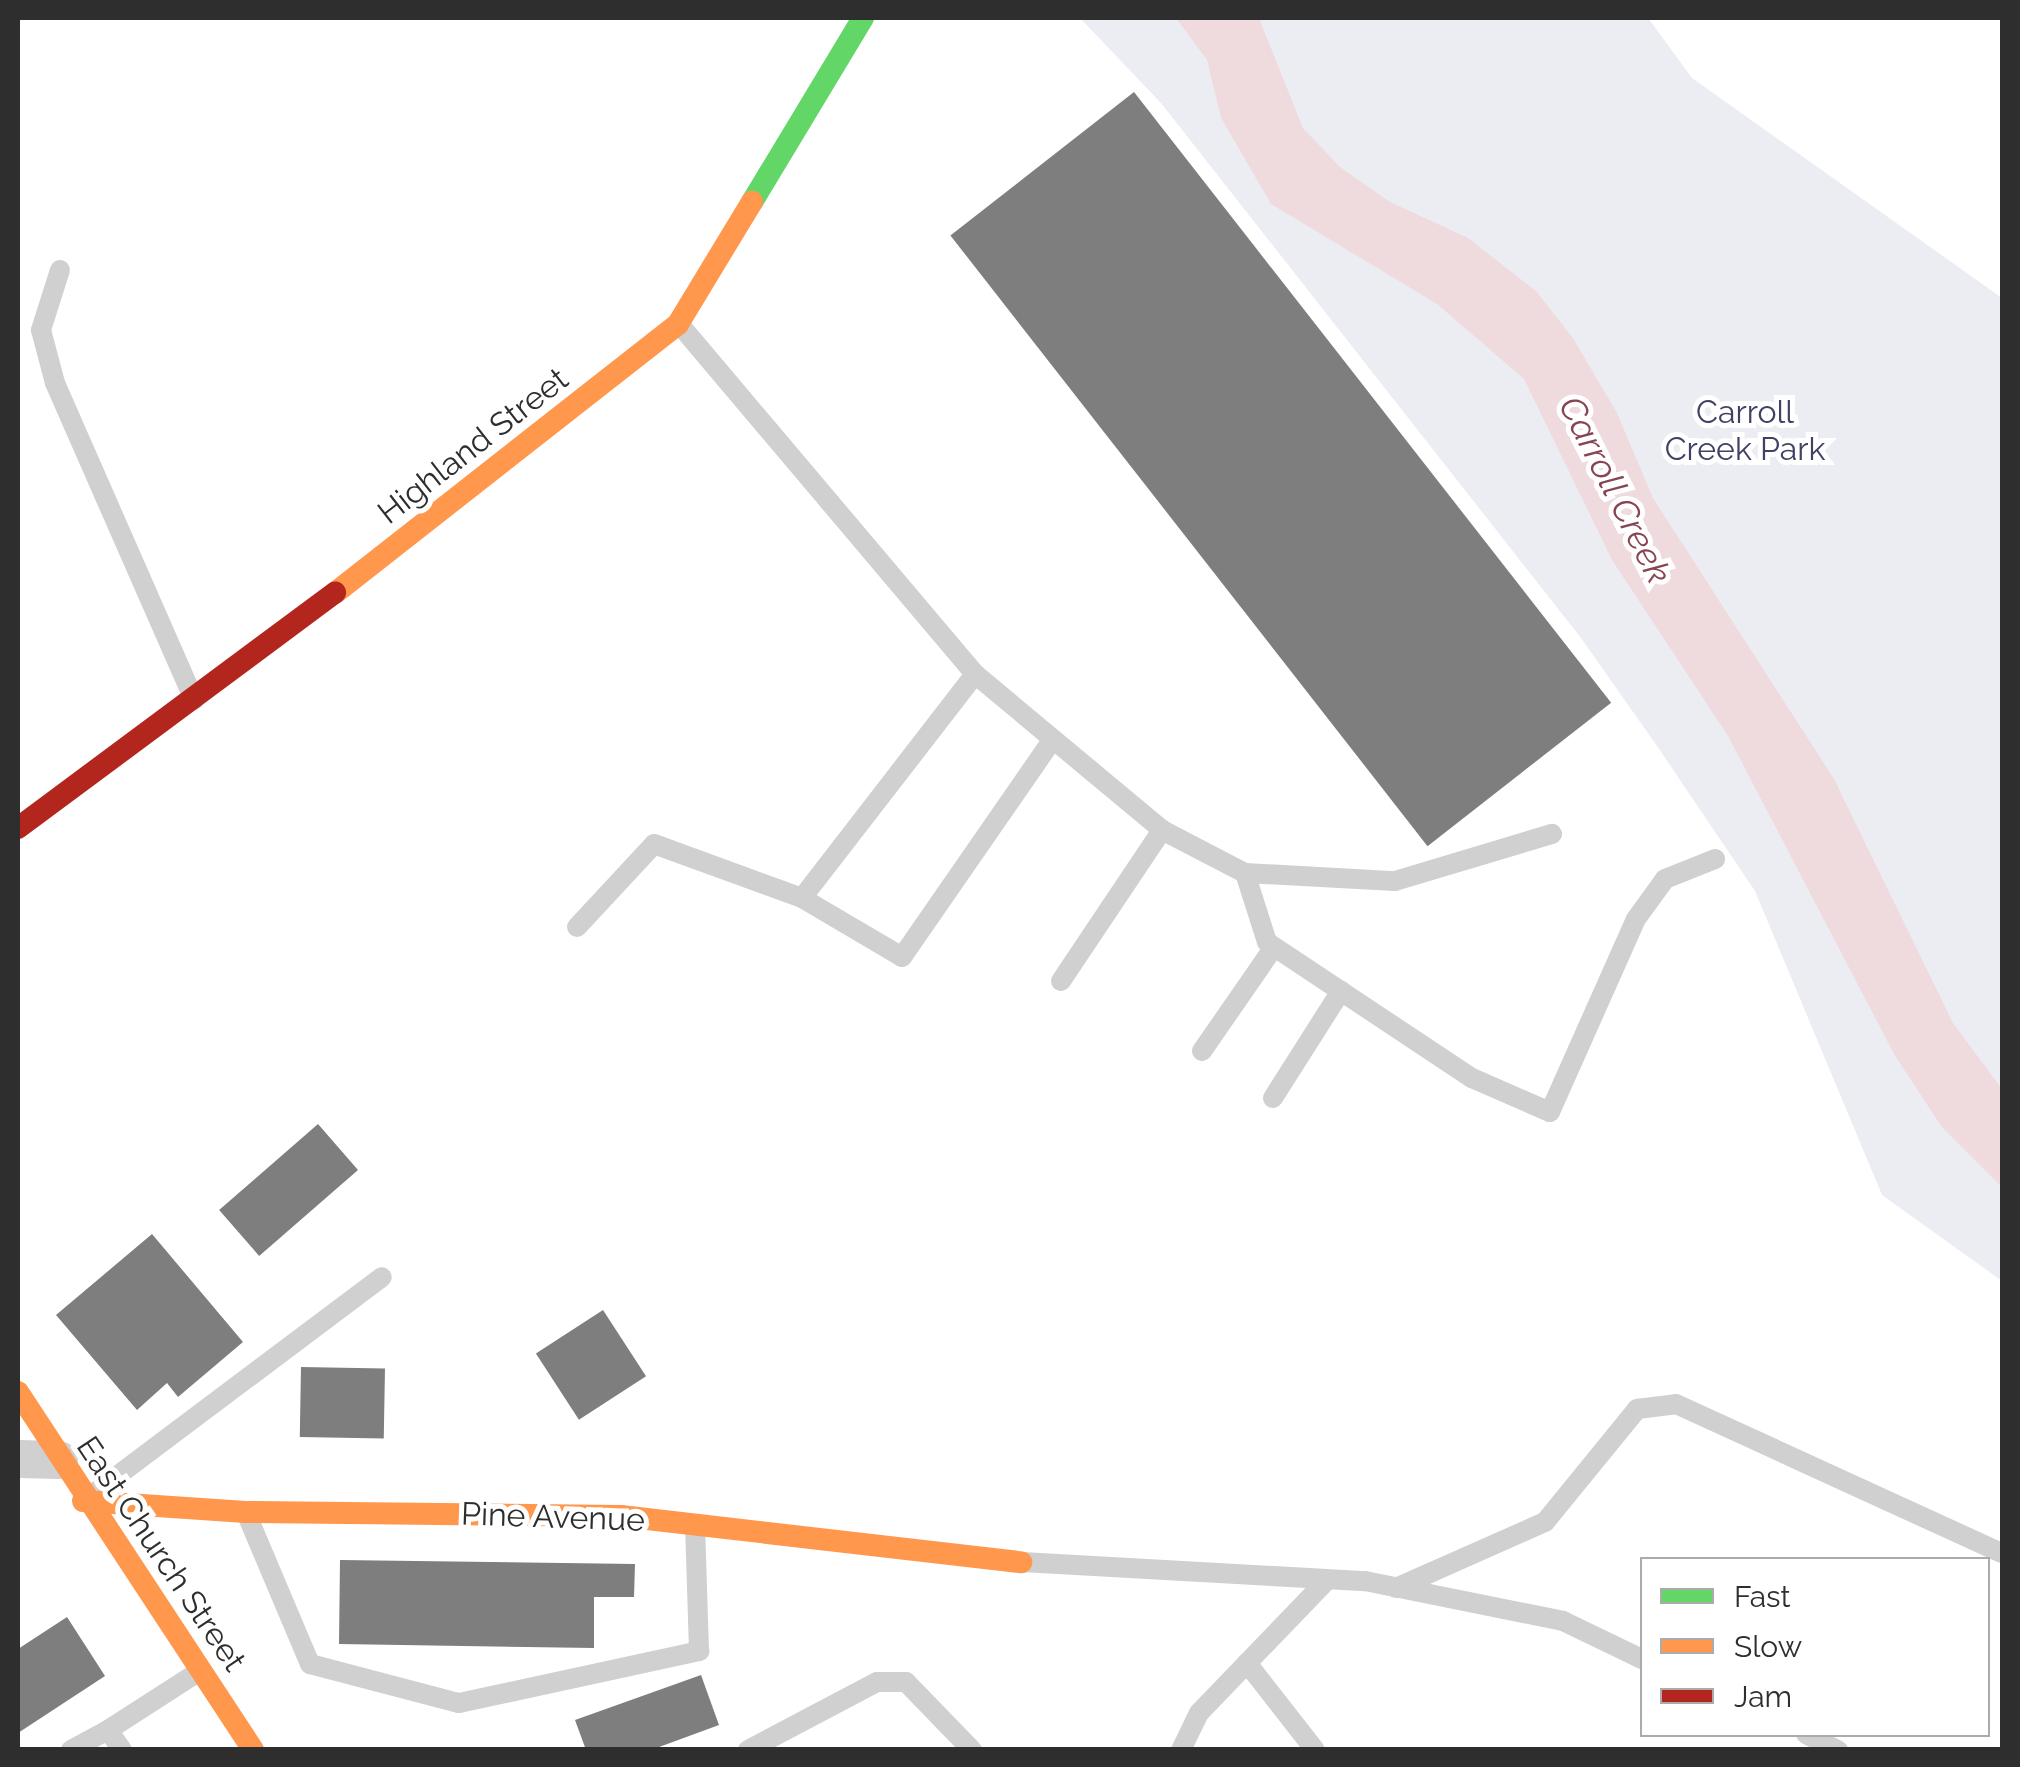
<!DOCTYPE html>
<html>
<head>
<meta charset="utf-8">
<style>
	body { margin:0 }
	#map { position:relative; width:2020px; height:1767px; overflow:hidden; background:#fff; font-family:Raleway,sans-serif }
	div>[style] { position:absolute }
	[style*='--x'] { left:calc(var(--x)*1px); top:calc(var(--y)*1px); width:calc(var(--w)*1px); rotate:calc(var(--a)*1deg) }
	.green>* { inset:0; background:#ecedf3 }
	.water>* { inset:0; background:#efdbde }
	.building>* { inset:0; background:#7e7e7e; transform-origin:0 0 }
	.lane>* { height:20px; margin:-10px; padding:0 10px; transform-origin:10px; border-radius:10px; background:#d0d0d0 }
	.street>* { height:38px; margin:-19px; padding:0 19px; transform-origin:19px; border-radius:19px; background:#d0d0d0 }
	.fast>* { height:22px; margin:-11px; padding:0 11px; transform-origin:11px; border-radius:11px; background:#63d668 }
	.slow>* { height:22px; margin:-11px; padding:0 11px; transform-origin:11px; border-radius:11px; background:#ff974d }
	.jam>* { height:22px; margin:-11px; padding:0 11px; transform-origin:11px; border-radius:11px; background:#b3261e }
	span { translate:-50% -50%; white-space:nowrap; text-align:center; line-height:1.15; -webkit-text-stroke:10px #fff; paint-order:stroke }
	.park-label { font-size:32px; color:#404165 }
	.street-label { font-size:32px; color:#2e2e2e }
	.water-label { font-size:35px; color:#874550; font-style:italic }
	.frame { position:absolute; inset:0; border:20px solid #2e2e2e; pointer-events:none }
	.legend { position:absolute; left:1640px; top:1557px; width:350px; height:180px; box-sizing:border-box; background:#fff; border:2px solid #ababab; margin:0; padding:12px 18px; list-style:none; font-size:30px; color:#2e2e2e }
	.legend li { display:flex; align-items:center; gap:20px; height:50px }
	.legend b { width:50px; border:2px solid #ababab }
</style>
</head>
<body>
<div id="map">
	<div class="green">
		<i style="clip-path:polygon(1080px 18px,1648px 18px,1692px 78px,2002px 298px,2002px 1281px,1882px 1195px,1755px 891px,1657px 746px,1581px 638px,1161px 103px)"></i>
	</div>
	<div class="water">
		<i style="clip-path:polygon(1176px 18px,1259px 18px,1303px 128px,1340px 167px,1390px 202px,1468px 238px,1536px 291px,1573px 338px,1617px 413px,1653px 498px,1834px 779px,1953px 1023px,2002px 1089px,2002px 1187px,1941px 1126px,1894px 1054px,1728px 736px,1612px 560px,1524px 379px,1437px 304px,1271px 204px,1221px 118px,1207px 60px)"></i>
	</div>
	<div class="building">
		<i style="left:1134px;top:92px;width:775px;height:233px;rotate:52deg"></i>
		<i style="left:318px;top:1124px;width:61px;height:131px;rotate:49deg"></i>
		<i style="clip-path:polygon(152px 1234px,243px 1342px,178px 1397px,167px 1383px,137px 1410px,56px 1315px)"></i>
		<i style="left:603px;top:1310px;width:79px;height:80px;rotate:57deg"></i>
		<i style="left:301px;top:1367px;width:84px;height:70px;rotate:1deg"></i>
		<i style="clip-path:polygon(340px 1560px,635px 1564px,634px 1597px,594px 1597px,594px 1648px,339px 1644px)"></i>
		<i style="clip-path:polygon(67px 1617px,105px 1676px,18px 1733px,18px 1649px)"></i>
		<i style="clip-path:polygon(701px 1675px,719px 1725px,651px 1750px,586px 1750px,575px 1720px)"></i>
	</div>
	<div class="lane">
		<i style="--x:60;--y:270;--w:63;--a:107.6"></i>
		<i style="--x:41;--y:330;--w:55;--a:75.2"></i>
		<i style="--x:55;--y:383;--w:346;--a:66.3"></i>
		<i style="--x:680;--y:325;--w:457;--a:49.8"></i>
		<i style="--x:975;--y:674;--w:244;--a:39.8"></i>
		<i style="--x:1162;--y:830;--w:93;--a:27.4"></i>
		<i style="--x:1245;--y:873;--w:150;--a:3.1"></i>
		<i style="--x:1395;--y:881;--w:164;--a:-16.7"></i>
		<i style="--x:1245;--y:873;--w:72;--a:72.3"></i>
		<i style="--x:1267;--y:942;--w:246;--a:33.6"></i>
		<i style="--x:1472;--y:1078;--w:85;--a:23.6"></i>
		<i style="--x:1550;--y:1112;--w:211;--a:-66"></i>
		<i style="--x:1636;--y:919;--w:49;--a:-54.1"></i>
		<i style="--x:1665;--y:879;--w:54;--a:-21.8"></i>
		<i style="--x:802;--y:898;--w:116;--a:30.5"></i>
		<i style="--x:902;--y:957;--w:265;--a:-55.3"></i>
		<i style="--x:577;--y:927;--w:113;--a:-47.1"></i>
		<i style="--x:654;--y:844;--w:158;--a:20"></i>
		<i style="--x:802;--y:898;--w:283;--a:-52.3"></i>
		<i style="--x:1061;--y:981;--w:182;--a:-56.2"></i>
		<i style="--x:1202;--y:1051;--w:126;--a:-55.3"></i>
		<i style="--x:1273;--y:1098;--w:127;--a:-57.6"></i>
		<i style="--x:97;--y:1491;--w:356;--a:-36.9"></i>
		<i style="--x:247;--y:1515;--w:162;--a:67.1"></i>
		<i style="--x:310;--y:1664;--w:154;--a:14.7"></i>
		<i style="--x:459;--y:1703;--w:246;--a:-12.2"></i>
		<i style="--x:699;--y:1651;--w:125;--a:-91.8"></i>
		<i style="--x:1022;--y:1562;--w:344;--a:3.2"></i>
		<i style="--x:1365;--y:1581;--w:202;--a:11.4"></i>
		<i style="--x:1563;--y:1621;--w:88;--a:25.7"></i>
		<i style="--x:1396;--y:1588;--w:163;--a:-23.9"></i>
		<i style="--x:1545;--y:1522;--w:146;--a:-50.8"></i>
		<i style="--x:1637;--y:1409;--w:39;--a:-7"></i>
		<i style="--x:1676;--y:1404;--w:358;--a:24.6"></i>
		<i style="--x:1247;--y:1663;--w:110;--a:52"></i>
		<i style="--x:1806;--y:1734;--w:36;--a:27"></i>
		<i style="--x:71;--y:1750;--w:42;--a:-28.4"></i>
		<i style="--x:122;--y:1750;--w:24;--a:-125"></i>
		<i style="--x:108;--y:1730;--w:107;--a:-32.8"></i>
		<i style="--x:748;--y:1750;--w:146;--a:-27.8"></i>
		<i style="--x:877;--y:1682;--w:29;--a:0"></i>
		<i style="--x:906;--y:1682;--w:95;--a:45.9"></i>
		<i style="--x:1181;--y:1750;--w:41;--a:-64.1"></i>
		<i style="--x:1199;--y:1713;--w:185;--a:-46.1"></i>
	</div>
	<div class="street">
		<i style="--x:18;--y:1459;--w:41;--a:1.4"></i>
	</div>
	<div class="fast">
		<i style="--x:752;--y:202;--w:215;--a:-58.9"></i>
	</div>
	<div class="slow">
		<i style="--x:335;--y:593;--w:436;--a:-38.1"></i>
		<i style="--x:678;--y:324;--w:143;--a:-58.8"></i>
		<i style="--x:18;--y:1392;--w:428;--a:56.7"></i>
		<i style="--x:83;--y:1501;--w:163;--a:3.9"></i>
		<i style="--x:246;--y:1512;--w:375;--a:0.6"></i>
		<i style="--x:621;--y:1516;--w:403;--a:6.6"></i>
	</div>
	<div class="jam">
		<i style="--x:18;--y:828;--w:395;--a:-36.6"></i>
	</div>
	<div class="park-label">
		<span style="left:1745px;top:431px">Carroll<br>Creek Park</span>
	</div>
	<div class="street-label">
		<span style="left:473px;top:446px;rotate:-38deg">Highland Street</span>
		<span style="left:553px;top:1517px;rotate:2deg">Pine Avenue</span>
		<span style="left:161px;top:1554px;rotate:56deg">East Church Street</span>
	</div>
	<div class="water-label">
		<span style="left:1615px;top:490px;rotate:63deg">Carroll Creek</span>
	</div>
	<div class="frame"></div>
	<ul class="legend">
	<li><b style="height:12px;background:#63d668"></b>Fast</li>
	<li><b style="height:12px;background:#ff974d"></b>Slow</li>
	<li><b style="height:12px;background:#b3261e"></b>Jam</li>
	</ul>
</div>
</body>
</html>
